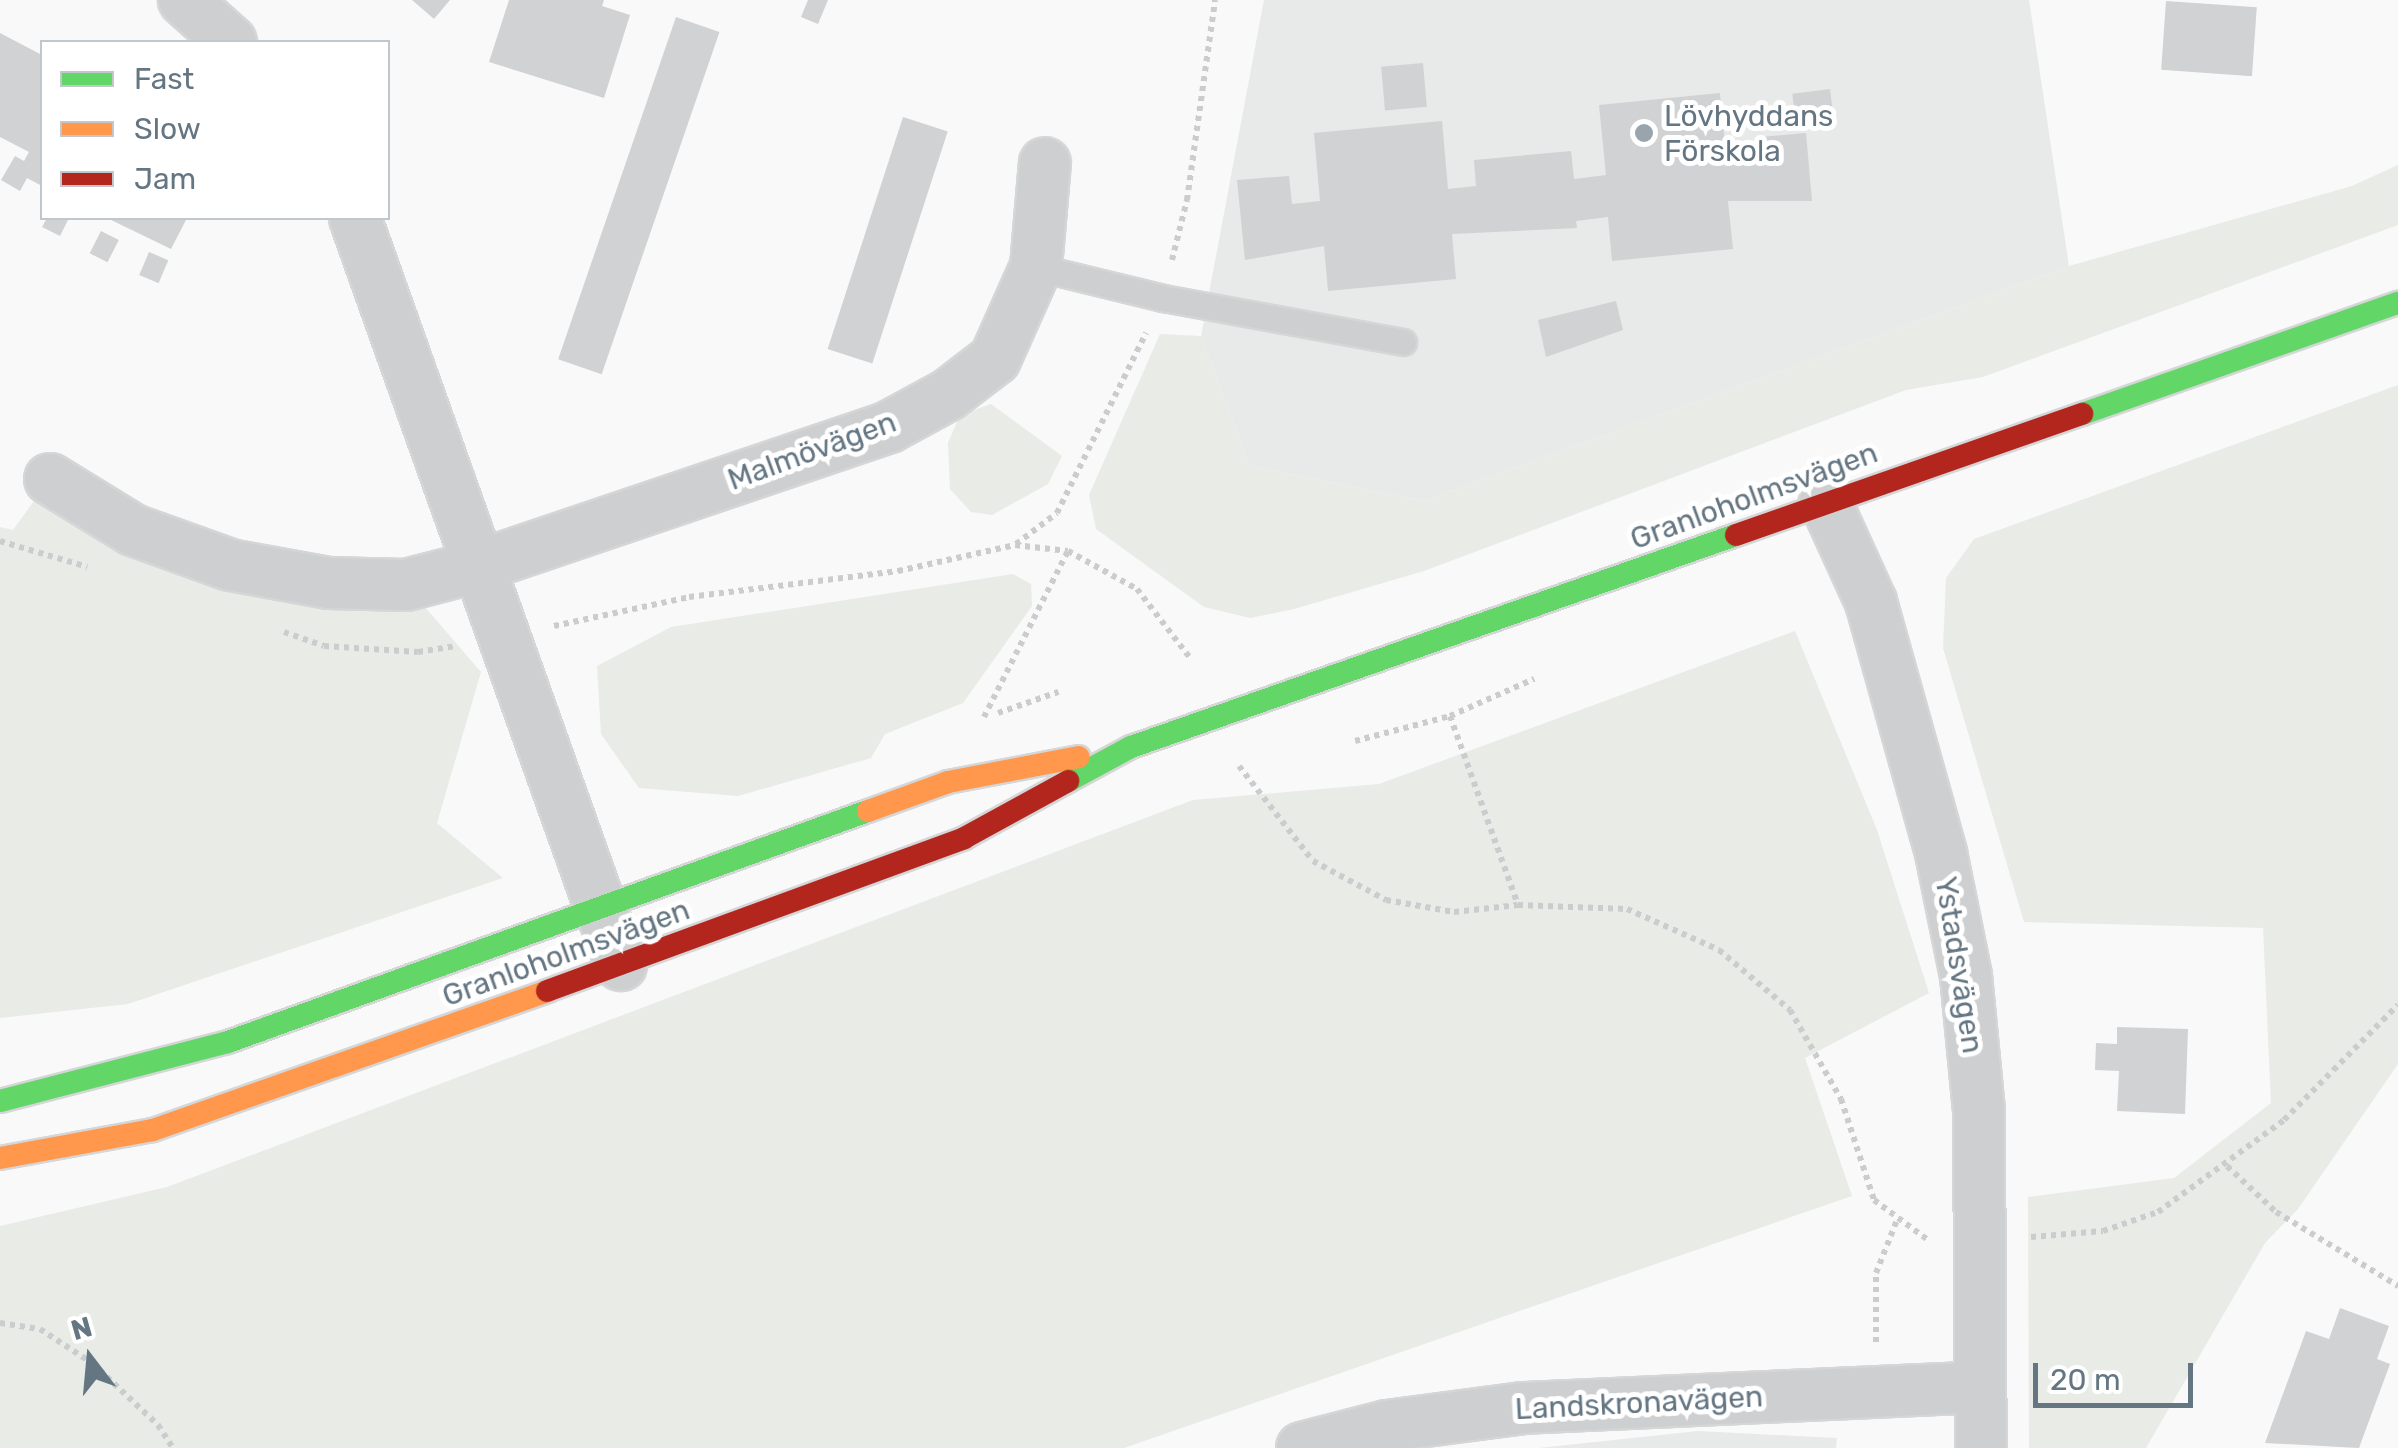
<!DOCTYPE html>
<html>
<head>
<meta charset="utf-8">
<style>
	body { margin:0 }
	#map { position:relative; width:2398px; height:1448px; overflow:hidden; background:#f9f9f9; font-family:Rubik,sans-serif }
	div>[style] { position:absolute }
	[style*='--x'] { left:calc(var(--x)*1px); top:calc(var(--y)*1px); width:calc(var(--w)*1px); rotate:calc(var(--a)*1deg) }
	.built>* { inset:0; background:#e8e9e9 }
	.green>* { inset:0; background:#e8ebe6 }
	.building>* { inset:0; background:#d0d2d3; transform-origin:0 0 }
	.path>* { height:6px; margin-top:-3px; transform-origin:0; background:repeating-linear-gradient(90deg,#cbcccd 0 5px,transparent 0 10px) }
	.roads { filter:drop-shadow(2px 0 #d5d6d7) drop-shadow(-2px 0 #d5d6d7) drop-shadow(0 2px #d5d6d7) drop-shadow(0 -2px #d5d6d7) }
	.lane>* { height:25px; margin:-12.5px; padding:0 12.5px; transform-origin:12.5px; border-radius:12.5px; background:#cecfd0 }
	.street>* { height:50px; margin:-25px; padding:0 25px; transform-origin:25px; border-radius:25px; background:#cecfd0 }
	.fast>* { height:22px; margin:-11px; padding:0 11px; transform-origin:11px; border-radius:11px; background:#63d668 }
	.slow>* { height:22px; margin:-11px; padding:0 11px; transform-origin:11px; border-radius:11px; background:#ff974d }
	.jam>* { height:22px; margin:-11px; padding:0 11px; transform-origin:11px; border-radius:11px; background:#b3261e }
	.dots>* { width:28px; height:28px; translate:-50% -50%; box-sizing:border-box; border:5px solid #fff; border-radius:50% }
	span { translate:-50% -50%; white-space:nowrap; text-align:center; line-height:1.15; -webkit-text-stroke:10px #fff; paint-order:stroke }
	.poi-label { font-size:30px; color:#657683 }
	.left { translate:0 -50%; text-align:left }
	.street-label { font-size:30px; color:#657683 }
	.legend { position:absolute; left:40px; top:40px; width:350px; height:180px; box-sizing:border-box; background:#fff; border:2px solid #c1c8cd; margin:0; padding:12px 18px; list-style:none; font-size:30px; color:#657683 }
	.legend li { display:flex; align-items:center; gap:20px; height:50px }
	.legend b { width:50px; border:2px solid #c1c8cd }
	.north { position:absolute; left:40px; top:1308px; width:100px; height:100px; -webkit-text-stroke:8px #fff; paint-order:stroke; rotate:344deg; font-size:28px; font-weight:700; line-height:40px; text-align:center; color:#657683 }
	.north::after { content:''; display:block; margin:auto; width:35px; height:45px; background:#657683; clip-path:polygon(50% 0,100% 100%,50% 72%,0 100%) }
	.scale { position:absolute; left:2033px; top:1363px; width:160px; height:45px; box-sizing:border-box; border:5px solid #657683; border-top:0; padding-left:12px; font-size:30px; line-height:35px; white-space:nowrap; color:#657683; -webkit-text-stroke:8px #fff; paint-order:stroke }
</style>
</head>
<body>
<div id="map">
	<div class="built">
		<i style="clip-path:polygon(1264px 0,2029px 0,2069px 266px,1423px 501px,1250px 466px,1201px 336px)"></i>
		<i style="clip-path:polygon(1698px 1431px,1837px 1438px,1836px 1448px,1539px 1448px)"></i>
	</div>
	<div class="green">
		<i style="clip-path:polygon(2398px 165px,2398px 225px,1983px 377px,1906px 390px,1424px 571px,1294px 609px,1250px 618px,1204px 607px,1096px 529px,1089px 495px,1160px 334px,1201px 336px,1250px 466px,1423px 501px,2069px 266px,2352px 186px)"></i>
		<i style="clip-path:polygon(2398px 385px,2398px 1064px,2298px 1209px,2265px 1243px,2146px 1448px,2029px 1448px,2028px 1197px,2174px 1178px,2271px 1103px,2263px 928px,2024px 922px,1943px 648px,1946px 578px,1974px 539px)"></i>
		<i style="clip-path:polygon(991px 404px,1062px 456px,1048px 484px,992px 515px,971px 512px,950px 489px,948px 443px,960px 415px)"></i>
		<i style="clip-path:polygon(50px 479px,183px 548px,406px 585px,481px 672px,437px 823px,503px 878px,128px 1004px,0 1018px,0 527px,13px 530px)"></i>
		<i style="clip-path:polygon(1013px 574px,1031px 584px,1032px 606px,963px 703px,885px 734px,871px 758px,738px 796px,639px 788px,601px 734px,597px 666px,671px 627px)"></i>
		<i style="clip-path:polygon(1795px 631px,1877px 830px,1929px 993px,1805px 1058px,1852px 1196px,1124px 1448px,0 1448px,0 1226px,167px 1187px,1193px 800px,1379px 784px)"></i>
	</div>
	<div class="building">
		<i style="clip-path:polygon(412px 0,450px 0,434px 19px)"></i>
		<i style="clip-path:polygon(509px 0,604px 0,602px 6px,630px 15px,604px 98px,489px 62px)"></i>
		<i style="clip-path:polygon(808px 0,828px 0,818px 24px,801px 17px)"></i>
		<i style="left:2166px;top:1px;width:91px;height:69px;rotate:4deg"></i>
		<i style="left:676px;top:17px;width:46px;height:362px;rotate:19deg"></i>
		<i style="clip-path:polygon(0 33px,42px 55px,42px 186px,27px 178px,20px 191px,1px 180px,15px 156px,24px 161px,29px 152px,0 137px)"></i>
		<i style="left:1423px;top:63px;width:44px;height:42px;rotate:85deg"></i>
		<i style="left:1830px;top:89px;width:25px;height:38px;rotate:83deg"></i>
		<i style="clip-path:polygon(1720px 93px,1727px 165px,1762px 162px,1760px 137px,1806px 133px,1812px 201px,1728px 201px,1733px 249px,1612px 261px,1608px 217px,1576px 221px,1577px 228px,1452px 234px,1456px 279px,1328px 291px,1324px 246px,1245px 260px,1237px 180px,1289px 176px,1292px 204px,1320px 201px,1314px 133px,1442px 121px,1448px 189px,1476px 186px,1474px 160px,1571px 151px,1574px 179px,1606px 175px,1599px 105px)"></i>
		<i style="left:903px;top:117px;width:47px;height:244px;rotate:18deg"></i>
		<i style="clip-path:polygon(47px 218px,69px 218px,60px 236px,42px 227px)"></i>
		<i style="clip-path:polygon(107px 218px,187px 218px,171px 249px)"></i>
		<i style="left:101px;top:231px;width:20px;height:25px;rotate:27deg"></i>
		<i style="left:149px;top:252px;width:21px;height:25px;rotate:23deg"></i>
		<i style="clip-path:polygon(1616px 301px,1623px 330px,1546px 357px,1538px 320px)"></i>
		<i style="clip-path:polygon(2117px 1027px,2188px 1029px,2185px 1114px,2117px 1111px,2119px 1071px,2095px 1070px,2096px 1043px,2117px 1044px)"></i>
		<i style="clip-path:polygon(2340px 1308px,2389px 1326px,2377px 1359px,2390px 1364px,2359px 1448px,2265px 1443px,2306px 1331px,2329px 1339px)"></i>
	</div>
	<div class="path">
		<i style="--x:1172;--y:260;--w:62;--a:-76"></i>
		<i style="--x:1187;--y:200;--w:202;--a:-82"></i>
		<i style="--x:0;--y:541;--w:91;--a:16.6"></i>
		<i style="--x:1016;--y:544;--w:51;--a:-37.1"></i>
		<i style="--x:1057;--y:513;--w:201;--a:-63.7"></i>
		<i style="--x:554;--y:626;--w:138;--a:-12.1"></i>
		<i style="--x:689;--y:597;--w:211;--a:-7.1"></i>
		<i style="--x:898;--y:571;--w:120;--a:-12.5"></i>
		<i style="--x:1015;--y:545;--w:53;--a:6.5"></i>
		<i style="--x:1068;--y:551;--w:79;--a:28.8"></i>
		<i style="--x:1137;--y:589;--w:88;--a:52.4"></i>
		<i style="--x:284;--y:632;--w:42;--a:19.3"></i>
		<i style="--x:324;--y:646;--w:94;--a:3.7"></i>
		<i style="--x:418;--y:652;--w:36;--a:-9"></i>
		<i style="--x:998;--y:713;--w:64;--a:-19.3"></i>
		<i style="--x:1450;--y:716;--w:201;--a:70.2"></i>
		<i style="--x:984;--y:717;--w:186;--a:-63.2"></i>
		<i style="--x:1355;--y:741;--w:98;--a:-14.7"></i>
		<i style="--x:1450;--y:716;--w:92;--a:-23.8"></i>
		<i style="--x:1239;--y:766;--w:120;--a:52.1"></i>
		<i style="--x:1313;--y:861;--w:83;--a:28.1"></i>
		<i style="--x:1386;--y:900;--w:69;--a:10"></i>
		<i style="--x:1454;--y:912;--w:64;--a:-6.2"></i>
		<i style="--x:1518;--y:905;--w:109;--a:2.1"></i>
		<i style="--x:1627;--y:909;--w:101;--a:24"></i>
		<i style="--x:1719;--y:950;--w:93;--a:40.2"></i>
		<i style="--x:1790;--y:1010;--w:103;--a:60.2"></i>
		<i style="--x:1841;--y:1099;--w:106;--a:71.9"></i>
		<i style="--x:1874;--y:1200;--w:67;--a:36.5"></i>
		<i style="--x:2227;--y:1166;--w:67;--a:43.2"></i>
		<i style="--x:2276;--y:1212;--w:143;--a:31.2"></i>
		<i style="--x:2031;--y:1237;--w:72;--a:-4.8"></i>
		<i style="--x:2103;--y:1231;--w:58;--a:-19.1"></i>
		<i style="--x:2158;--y:1212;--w:156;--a:-36.1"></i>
		<i style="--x:2284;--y:1120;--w:162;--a:-45.3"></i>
		<i style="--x:0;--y:1323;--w:40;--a:8.5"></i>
		<i style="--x:40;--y:1329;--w:62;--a:33.2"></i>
		<i style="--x:92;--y:1363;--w:91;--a:43.2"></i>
		<i style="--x:158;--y:1425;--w:27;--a:57"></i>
		<i style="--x:1876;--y:1342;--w:69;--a:-90"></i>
		<i style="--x:1876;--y:1273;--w:57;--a:-68.4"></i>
	</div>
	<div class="roads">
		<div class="lane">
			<i style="--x:1036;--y:267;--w:131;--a:13.7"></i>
			<i style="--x:1163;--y:298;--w:244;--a:10.4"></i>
		</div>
		<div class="street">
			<i style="--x:184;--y:0;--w:63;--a:41.8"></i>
			<i style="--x:355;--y:218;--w:793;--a:70.4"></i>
			<i style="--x:50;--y:479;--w:97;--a:31.6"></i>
			<i style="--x:133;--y:530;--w:103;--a:19.8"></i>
			<i style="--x:230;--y:565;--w:101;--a:10.3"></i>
			<i style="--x:329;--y:583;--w:77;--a:1.5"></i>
			<i style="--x:406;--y:585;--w:75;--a:-14.6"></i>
			<i style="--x:479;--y:566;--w:433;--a:-18.7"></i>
			<i style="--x:889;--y:427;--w:67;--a:-28.5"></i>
			<i style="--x:948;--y:395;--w:59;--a:-37.5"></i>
			<i style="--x:995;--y:359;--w:101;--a:-66"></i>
			<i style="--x:1036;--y:267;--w:104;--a:-85.1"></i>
			<i style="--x:1825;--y:501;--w:111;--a:65.5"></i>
			<i style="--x:1871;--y:602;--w:261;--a:74.4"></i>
			<i style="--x:1941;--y:853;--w:126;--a:78.5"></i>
			<i style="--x:1966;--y:976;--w:137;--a:84.5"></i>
			<i style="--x:1979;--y:1112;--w:336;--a:89.7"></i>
			<i style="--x:1302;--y:1448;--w:88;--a:-14.5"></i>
			<i style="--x:1387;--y:1426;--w:137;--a:-7.5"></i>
			<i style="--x:1523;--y:1408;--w:457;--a:-2.6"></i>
		</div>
		<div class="fast">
			<i style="--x:2082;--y:414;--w:335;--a:-19.4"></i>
			<i style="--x:1068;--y:781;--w:72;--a:-28.4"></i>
			<i style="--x:1131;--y:747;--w:641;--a:-19.31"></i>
			<i style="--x:0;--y:1101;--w:236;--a:-14.5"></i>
			<i style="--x:228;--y:1042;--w:680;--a:-19.85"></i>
		</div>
		<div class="slow">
			<i style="--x:868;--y:811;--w:85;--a:-19.9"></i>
			<i style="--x:948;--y:782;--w:133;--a:-10.8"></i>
			<i style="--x:0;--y:1158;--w:156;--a:-10.4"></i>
			<i style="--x:153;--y:1130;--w:418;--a:-19.4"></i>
		</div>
		<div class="jam">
			<i style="--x:1736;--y:535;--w:367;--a:-19.3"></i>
			<i style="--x:547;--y:991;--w:444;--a:-20.1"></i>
			<i style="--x:964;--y:838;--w:119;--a:-28.7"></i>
		</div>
	</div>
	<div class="dots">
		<i style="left:1644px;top:133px;background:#99a4ac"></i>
	</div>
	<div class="poi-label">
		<span class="left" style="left:1664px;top:133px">Lövhyddans<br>Förskola</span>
	</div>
	<div class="street-label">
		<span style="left:812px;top:451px;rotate:-20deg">Malmövägen</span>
		<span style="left:1754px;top:496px;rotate:-20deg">Granloholmsvägen</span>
		<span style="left:566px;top:953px;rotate:-20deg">Granloholmsvägen</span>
		<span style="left:1959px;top:965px;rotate:81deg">Ystadsvägen</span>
		<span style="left:1639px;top:1403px;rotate:-3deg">Landskronavägen</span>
	</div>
	<ul class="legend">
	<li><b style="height:12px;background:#63d668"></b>Fast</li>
	<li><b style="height:12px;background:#ff974d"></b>Slow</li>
	<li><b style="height:12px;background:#b3261e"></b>Jam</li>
	</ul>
	<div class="north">N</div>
	<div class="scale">20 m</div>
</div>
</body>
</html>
